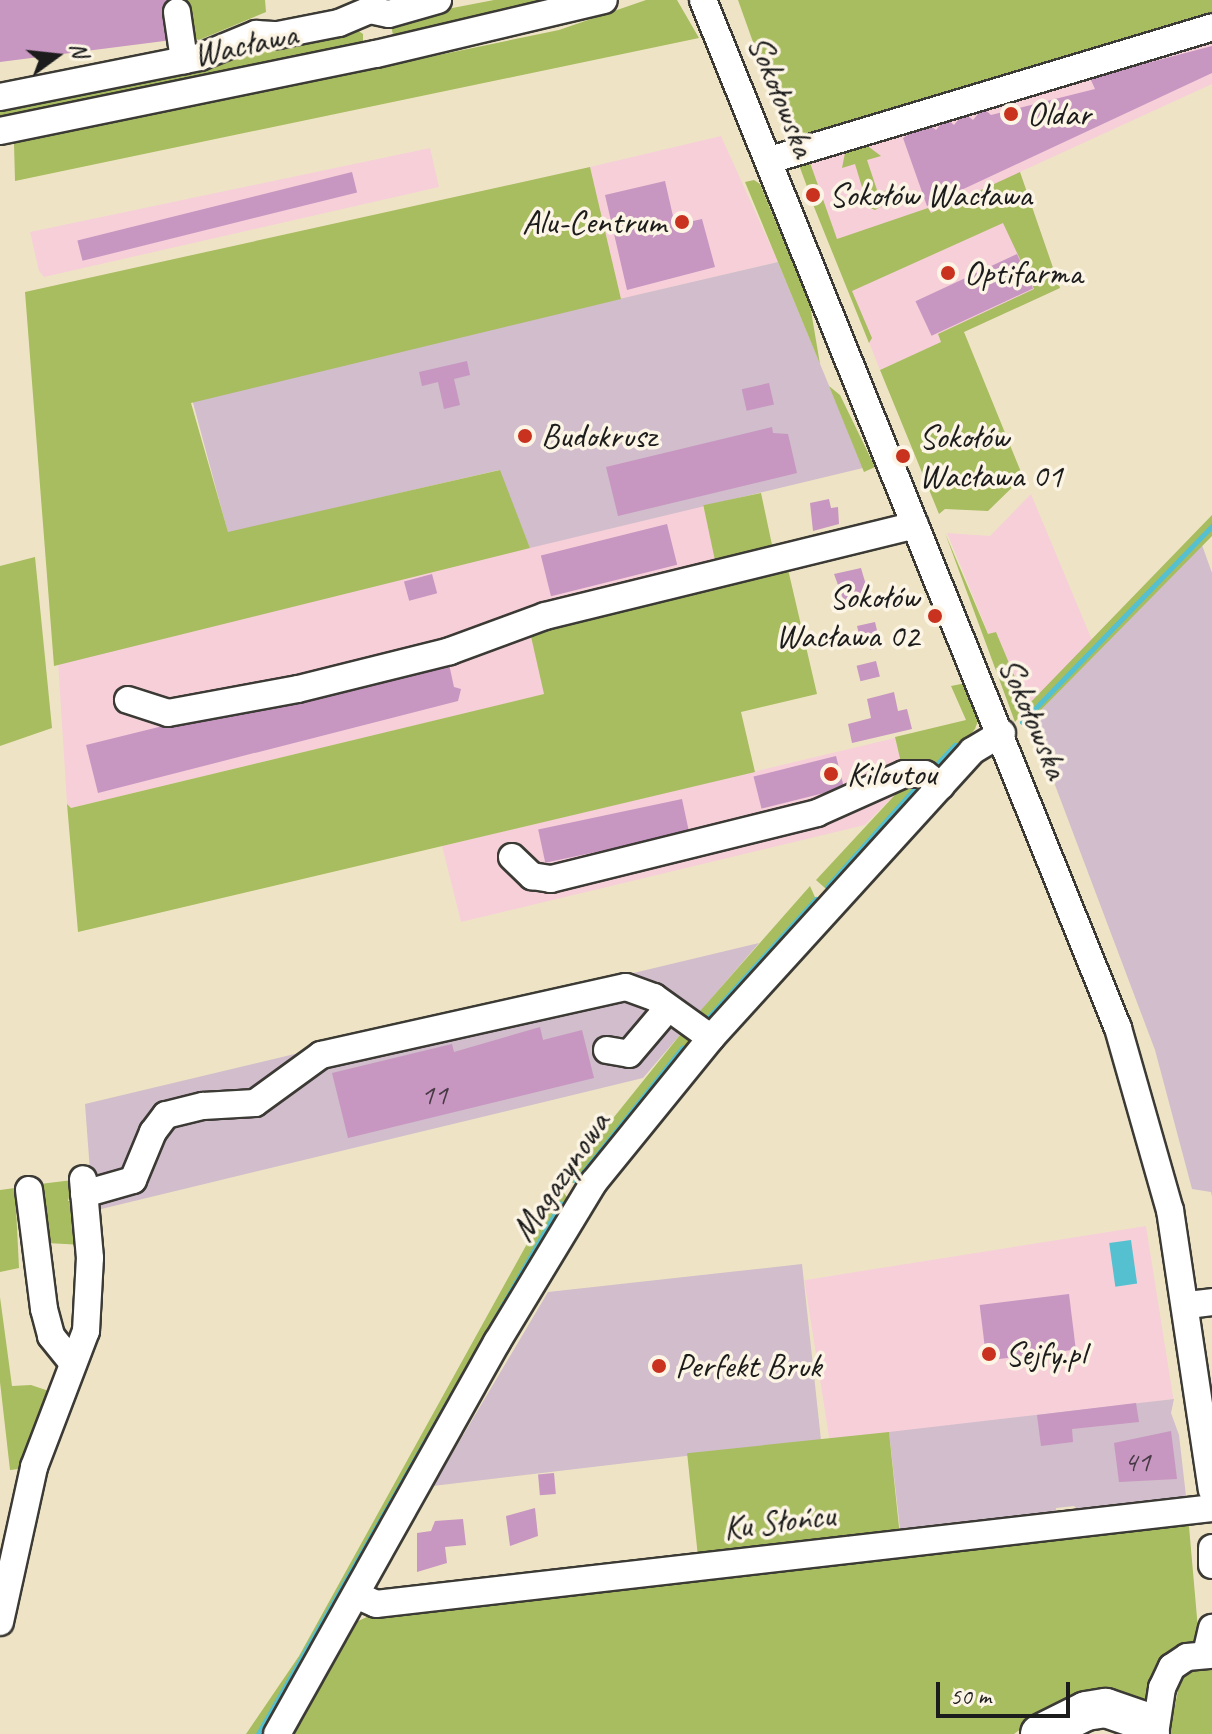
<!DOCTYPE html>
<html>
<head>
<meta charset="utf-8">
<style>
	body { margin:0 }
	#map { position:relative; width:1212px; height:1734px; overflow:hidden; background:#eee4c5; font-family:Caveat,sans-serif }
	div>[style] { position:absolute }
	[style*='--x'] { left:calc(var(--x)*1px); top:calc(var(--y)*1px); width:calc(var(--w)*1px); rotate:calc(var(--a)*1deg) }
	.built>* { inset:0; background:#f6cfd9; transform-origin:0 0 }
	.industrial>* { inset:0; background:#d1bdcb }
	.green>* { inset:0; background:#a8bc60; transform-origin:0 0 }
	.water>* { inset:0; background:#55c0d0; transform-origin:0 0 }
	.stream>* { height:5px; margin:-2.5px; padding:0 2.5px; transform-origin:2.5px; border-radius:2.5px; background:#55c0d0 }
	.building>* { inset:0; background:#c796c1; transform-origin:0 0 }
	.roads { filter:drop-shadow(2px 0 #3c3a35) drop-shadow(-2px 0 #3c3a35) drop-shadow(0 2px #3c3a35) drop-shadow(0 -2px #3c3a35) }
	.minor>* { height:26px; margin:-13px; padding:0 13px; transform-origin:13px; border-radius:13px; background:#fff }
	.highway>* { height:38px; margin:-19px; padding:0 19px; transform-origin:19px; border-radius:19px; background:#fff }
	.dots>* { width:22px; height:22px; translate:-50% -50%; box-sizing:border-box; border:4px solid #fcf5e5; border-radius:50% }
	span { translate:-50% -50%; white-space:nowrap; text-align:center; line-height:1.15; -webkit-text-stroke:7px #fcf5e5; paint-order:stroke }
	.number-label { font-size:30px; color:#473a45 }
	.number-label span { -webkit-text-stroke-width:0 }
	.street-label { font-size:34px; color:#1c1c1c }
	.poi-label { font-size:34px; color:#1c1c1c }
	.left { translate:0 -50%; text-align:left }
	.right { translate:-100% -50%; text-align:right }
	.north { position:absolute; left:16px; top:16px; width:80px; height:80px; -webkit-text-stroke:6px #fcf5e5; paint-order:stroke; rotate:75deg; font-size:22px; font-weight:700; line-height:32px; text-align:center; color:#1c1c1c }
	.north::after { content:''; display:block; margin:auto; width:28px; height:36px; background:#1c1c1c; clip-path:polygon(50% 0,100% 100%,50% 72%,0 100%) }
	.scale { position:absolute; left:936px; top:1682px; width:134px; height:36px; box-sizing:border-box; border:4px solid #1c1c1c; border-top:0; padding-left:10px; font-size:24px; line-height:28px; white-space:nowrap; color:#1c1c1c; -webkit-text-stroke:6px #fcf5e5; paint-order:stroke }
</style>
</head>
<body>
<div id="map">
	<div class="built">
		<i style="clip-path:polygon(1212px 12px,1212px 84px,1020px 172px,1060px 288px,880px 370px,799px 165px,808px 157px,802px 137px)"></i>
		<i style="clip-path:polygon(721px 136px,778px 262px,621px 299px,590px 167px)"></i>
		<i style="clip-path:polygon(430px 148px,439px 187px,44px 277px,39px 271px,30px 232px)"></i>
		<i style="clip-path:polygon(1031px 494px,1092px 640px,1027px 706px,996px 632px,989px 635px,947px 533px,990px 536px)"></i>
		<i style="clip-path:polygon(703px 506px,718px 567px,530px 632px,545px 694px,71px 808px,67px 804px,58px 661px)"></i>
		<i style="clip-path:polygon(895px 738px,906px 783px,865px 825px,461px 922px,442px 846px)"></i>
		<i style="left:1146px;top:1226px;width:175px;height:346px;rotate:81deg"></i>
	</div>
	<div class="industrial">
		<i style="clip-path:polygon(778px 262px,863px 468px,530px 548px,499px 470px,228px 533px,192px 399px)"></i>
		<i style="clip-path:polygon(1202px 545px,1212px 573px,1212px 1197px,1211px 1192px,1192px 1189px,1155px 1050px,1035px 732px,1034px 717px)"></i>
		<i style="clip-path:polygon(759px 943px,643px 1078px,93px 1211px,85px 1104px)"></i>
		<i style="clip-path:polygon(802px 1264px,821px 1440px,433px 1486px,548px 1292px)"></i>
		<i style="clip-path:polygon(1174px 1399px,1171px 1413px,1179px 1435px,1187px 1505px,1086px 1516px,1074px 1506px,1056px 1508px,1055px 1520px,901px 1538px,889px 1432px)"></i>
	</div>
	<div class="green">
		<i style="clip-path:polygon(167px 0,265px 0,266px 12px,199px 40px,190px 37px,169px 12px)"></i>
		<i style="clip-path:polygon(494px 0,543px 0,393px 35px,390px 20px)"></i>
		<i style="clip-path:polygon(646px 0,677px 0,699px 38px,15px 181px,14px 143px,559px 30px)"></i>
		<i style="clip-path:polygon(738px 0,1212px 0,1212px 12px,789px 143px)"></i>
		<i style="clip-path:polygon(356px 29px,363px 34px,363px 44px,0 121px,0 108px,238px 50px)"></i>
		<i style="clip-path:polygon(865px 144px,881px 156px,867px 160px,878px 193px,891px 189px,884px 205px,875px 210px,852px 201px,865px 197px,855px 164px,842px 168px,845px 153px)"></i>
		<i style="clip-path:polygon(808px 157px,837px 239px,928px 208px,931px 213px,1020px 172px,1060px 288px,964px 332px,1023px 477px,988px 511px,945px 509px,939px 514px,880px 370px,941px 342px,938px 334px,1034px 289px,1003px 223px,852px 291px,872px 338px,869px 343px,812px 202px,819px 199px,816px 190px,809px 192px,799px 165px)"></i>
		<i style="clip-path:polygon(590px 167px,621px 299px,191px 403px,228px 532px,500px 470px,530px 548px,54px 666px,25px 292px)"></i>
		<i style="clip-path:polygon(754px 180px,760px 184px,810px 305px,820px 364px,745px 182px)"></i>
		<i style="clip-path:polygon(829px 386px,840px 395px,875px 467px,864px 472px)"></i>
		<i style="left:761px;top:493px;width:61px;height:59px;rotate:78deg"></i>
		<i style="clip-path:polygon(1212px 515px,1212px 536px,1034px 717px,1027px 707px,1015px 722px,945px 533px,988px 634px,996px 632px,1027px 706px)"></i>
		<i style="clip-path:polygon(35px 557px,52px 728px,0 746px,0 566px)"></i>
		<i style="clip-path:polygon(787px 565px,817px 694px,741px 712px,755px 772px,78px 932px,67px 804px,71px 808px,544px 694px,530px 632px)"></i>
		<i style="clip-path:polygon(966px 683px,979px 718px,975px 729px,944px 765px,902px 767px,895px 737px,966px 720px,951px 686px)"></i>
		<i style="clip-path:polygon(906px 783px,918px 784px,916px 796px,833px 887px,825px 888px,816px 880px)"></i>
		<i style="clip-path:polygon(810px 886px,818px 904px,711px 1021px,694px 1018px)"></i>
		<i style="clip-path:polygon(684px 1030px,691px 1042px,688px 1048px,580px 1183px,569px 1183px,565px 1178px)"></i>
		<i style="clip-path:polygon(73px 1180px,68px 1201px,76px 1201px,83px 1245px,47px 1243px,40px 1184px)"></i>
		<i style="clip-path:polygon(559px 1186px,569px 1200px,275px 1716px,264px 1734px,246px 1734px,299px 1656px)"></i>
		<i style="clip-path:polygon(15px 1188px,19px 1268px,0 1272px,0 1190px)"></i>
		<i style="clip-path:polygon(0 1297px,12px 1386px,31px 1385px,52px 1392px,27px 1468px,10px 1470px,0 1382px)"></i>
		<i style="left:889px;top:1432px;width:107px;height:203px;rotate:84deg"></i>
		<i style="clip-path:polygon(1188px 1515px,1198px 1629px,1204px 1632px,1197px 1642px,1172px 1653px,1150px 1702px,1025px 1726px,1014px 1734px,287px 1734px,356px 1622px,382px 1610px)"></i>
		<i style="clip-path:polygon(1212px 1670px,1212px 1734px,1169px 1734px,1180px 1681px,1191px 1671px)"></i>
	</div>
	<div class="water">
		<i style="left:1131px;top:1240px;width:44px;height:22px;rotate:82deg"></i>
	</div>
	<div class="stream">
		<i style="--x:1022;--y:722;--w:273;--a:-45.9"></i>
		<i style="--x:938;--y:763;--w:25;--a:-47"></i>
		<i style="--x:827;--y:887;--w:134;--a:-48.3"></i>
		<i style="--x:707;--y:1019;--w:162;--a:-47.8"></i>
		<i style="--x:576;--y:1181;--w:171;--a:-51.4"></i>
		<i style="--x:258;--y:1734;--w:611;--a:-60.29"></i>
	</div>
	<div class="building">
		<i style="clip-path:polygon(0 0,167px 0,172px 40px,0 62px)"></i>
		<i style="clip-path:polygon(1212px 46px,1212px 73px,927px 206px,903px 138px,927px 123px,936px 130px,946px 118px,954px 125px,964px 113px,973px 120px,983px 108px,991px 115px,1095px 89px,1090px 78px)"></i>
		<i style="left:352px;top:172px;width:21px;height:283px;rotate:76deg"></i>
		<i style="clip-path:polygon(665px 181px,675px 225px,702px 219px,715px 267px,627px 290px,605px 195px)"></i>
		<i style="left:1017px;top:254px;width:38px;height:112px;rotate:65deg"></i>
		<i style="clip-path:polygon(467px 361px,470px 375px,454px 379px,460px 405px,444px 409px,438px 382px,422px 386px,419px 372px)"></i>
		<i style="left:769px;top:383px;width:22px;height:28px;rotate:77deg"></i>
		<i style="clip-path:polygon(772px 427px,773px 433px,788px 434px,797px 473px,618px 516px,606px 467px)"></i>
		<i style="clip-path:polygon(829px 499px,831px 508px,838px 507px,839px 524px,813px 531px,810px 503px)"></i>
		<i style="left:667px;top:524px;width:42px;height:130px;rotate:76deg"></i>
		<i style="clip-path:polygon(861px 568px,871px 602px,846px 607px,834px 574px)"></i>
		<i style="left:432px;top:574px;width:20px;height:29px;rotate:75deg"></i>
		<i style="clip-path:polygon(875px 622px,881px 647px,870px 650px,866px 633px,859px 634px,857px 626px)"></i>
		<i style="left:876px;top:661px;width:16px;height:20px;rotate:76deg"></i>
		<i style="clip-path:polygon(449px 664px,454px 687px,461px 689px,458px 701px,98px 793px,86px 745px,276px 698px)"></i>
		<i style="clip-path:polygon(894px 692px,898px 711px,907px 709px,912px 729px,852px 743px,848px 724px,871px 718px,867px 699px)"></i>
		<i style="left:836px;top:756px;width:33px;height:85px;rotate:76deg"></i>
		<i style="left:682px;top:799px;width:34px;height:147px;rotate:78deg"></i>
		<i style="clip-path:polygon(540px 1027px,543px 1040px,582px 1030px,594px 1078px,348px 1138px,332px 1073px,452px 1044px,454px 1052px)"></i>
		<i style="left:1069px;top:1294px;width:56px;height:90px;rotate:83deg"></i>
		<i style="clip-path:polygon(1136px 1403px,1139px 1422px,1072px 1429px,1073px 1442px,1041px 1446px,1037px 1415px)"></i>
		<i style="clip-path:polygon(1171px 1431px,1177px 1479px,1119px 1482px,1114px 1443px)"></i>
		<i style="left:554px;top:1473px;width:21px;height:16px;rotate:85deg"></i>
		<i style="clip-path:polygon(535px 1508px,538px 1536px,510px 1546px,506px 1516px)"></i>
		<i style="clip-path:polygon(463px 1519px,466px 1545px,445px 1547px,447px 1563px,417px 1572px,417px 1533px,431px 1531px,435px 1521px)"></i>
	</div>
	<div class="roads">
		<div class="minor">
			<i style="--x:703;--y:0;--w:1109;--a:68.02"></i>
			<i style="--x:1118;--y:1028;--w:189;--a:74.1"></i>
			<i style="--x:1170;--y:1210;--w:283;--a:81.5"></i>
			<i style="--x:177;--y:12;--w:49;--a:81.7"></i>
			<i style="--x:0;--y:97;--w:204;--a:-11.3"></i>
			<i style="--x:200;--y:57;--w:61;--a:-22.3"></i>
			<i style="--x:256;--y:34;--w:22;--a:3"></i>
			<i style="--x:278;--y:35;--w:62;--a:-11.1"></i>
			<i style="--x:339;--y:23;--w:34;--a:-23"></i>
			<i style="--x:370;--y:10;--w:19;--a:12"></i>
			<i style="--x:389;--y:14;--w:51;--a:-15.9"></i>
			<i style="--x:0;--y:131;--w:384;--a:-11.6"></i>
			<i style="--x:376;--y:54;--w:234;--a:-13.3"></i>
			<i style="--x:770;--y:160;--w:462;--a:-16.7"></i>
			<i style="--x:128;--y:700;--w:42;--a:18"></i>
			<i style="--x:168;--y:713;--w:132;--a:-10.5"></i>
			<i style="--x:298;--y:689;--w:157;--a:-14"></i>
			<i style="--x:450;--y:651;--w:101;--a:-20.2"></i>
			<i style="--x:545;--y:616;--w:381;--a:-13.8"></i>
			<i style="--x:512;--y:857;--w:28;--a:44"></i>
			<i style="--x:532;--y:876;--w:19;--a:9"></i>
			<i style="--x:551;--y:879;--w:274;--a:-13.9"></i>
			<i style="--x:817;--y:813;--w:95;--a:-24.1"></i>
			<i style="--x:904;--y:774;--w:21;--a:0"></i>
			<i style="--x:925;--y:774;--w:20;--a:37"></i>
			<i style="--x:607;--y:1050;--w:22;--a:10"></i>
			<i style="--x:629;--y:1054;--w:60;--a:-49.7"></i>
			<i style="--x:29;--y:1190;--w:120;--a:82.8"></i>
			<i style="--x:44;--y:1309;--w:28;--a:75"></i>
			<i style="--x:51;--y:1336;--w:35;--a:51"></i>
			<i style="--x:84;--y:1194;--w:51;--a:-15.9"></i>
			<i style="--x:133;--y:1180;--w:52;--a:-67.4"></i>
			<i style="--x:153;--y:1132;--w:21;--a:-53"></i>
			<i style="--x:166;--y:1115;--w:38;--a:-14"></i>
			<i style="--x:203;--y:1106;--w:52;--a:-3.3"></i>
			<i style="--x:255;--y:1103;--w:82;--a:-36"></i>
			<i style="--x:321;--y:1055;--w:312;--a:-12.6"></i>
			<i style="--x:626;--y:987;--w:30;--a:20"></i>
			<i style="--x:654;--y:997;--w:70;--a:35.7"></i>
			<i style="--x:1188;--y:1305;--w:24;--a:-7"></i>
			<i style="--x:1212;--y:1548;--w:17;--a:90"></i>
			<i style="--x:356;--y:1595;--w:22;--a:24"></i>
			<i style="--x:376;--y:1604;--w:841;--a:-6.55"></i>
			<i style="--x:0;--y:1622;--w:159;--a:-77.6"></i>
			<i style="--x:34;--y:1467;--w:146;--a:-69.1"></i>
			<i style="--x:86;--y:1331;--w:73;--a:-86.9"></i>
			<i style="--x:90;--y:1258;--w:79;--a:-95.1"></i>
			<i style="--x:1206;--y:1654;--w:27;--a:-77"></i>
			<i style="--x:277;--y:1734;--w:450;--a:-60.7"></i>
			<i style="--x:497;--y:1342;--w:187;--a:-58.8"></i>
			<i style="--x:594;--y:1182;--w:186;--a:-50.9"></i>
			<i style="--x:711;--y:1038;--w:388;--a:-47.7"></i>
			<i style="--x:972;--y:751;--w:35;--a:-31"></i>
			<i style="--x:1155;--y:1734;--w:47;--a:-81.3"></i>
			<i style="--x:1162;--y:1688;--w:23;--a:-65"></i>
			<i style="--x:1172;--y:1667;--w:18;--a:-34"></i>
			<i style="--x:1187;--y:1657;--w:25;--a:-5"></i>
		</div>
		<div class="highway">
			<i style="--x:1040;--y:1734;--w:51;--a:-26.6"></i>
			<i style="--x:1086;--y:1711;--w:20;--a:-9"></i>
			<i style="--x:1106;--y:1708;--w:36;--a:19"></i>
			<i style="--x:1140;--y:1720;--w:17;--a:54"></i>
		</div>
	</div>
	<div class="dots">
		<i style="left:1011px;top:114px;background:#c8321e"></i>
		<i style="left:813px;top:195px;background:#c8321e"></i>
		<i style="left:682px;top:222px;background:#c8321e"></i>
		<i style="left:948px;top:273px;background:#c8321e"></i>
		<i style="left:525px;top:436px;background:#c8321e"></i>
		<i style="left:903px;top:456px;background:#c8321e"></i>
		<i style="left:935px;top:616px;background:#c8321e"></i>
		<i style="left:831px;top:774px;background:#c8321e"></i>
		<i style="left:989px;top:1354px;background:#c8321e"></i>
		<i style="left:659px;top:1366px;background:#c8321e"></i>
	</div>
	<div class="number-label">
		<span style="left:434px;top:1094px">11</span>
		<span style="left:1137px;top:1461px">41</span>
	</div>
	<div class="street-label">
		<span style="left:245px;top:44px;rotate:-12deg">Wacława</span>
		<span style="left:782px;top:96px;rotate:68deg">Sokołowska</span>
		<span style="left:1034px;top:718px;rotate:67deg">Sokołowska</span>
		<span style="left:560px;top:1176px;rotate:-56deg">Magazynowa</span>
		<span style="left:779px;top:1521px;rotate:-7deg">Ku Słońcu</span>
	</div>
	<div class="poi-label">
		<span class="left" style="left:1027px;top:114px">Oldar</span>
		<span class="left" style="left:829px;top:195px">Sokołów Wacława</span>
		<span class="right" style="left:666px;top:222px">Alu-Centrum</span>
		<span class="left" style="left:964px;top:273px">Optifarma</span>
		<span class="left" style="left:541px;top:436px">Budokrusz</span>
		<span class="left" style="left:919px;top:456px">Sokołów<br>Wacława 01</span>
		<span class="right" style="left:919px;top:616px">Sokołów<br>Wacława 02</span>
		<span class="left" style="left:847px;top:774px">Kiloutou</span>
		<span class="left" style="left:1005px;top:1354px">Sejfy.pl</span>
		<span class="left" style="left:675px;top:1366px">Perfekt Bruk</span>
	</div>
	<div class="north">N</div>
	<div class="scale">50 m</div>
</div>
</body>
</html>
